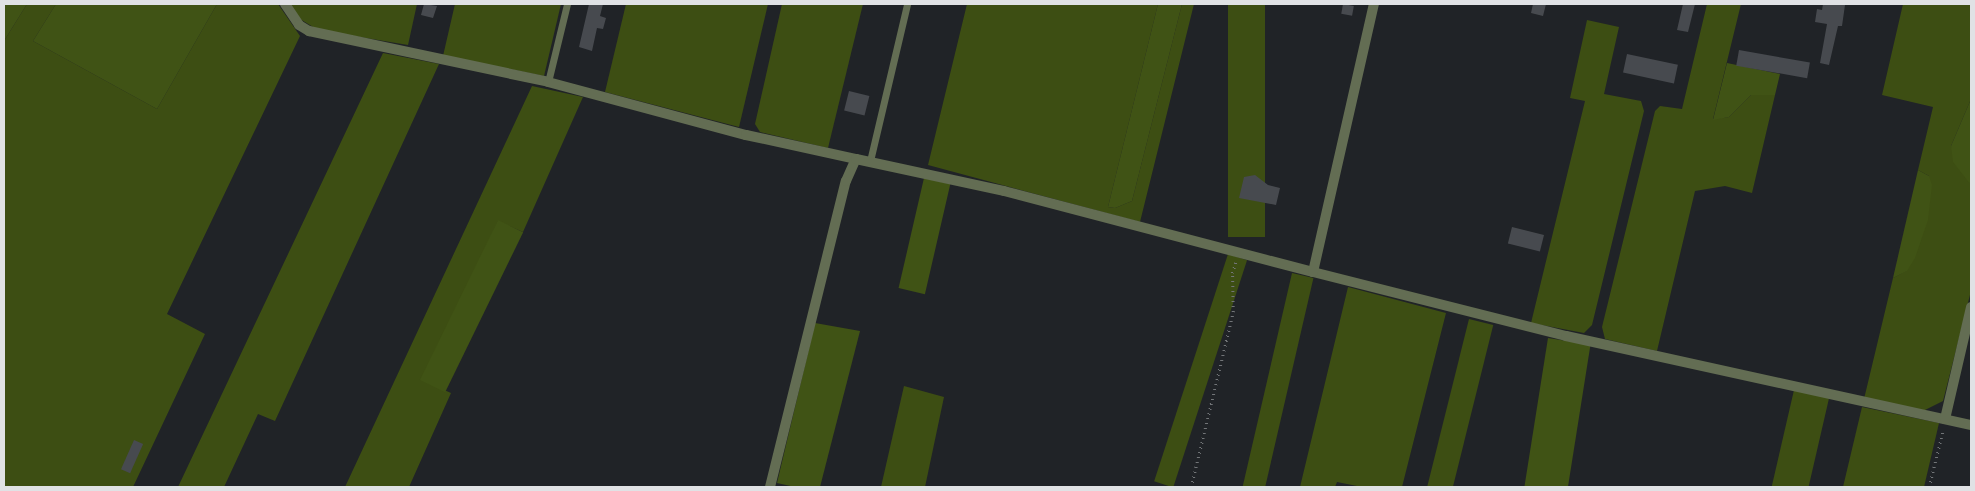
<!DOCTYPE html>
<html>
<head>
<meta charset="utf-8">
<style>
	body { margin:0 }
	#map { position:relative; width:1975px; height:491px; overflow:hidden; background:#202327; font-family:"DejaVu Sans",sans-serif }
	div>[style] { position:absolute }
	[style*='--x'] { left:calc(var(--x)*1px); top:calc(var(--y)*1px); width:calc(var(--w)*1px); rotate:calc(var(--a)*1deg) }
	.green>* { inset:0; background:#3d4e13; transform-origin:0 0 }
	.forest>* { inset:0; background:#405315; transform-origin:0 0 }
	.building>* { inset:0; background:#474a4f; transform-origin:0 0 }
	.path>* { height:2.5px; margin-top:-1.25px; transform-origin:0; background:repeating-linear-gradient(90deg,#727578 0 1px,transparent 0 5px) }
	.lane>* { height:7px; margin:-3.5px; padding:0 3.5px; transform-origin:3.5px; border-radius:3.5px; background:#636d53 }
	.street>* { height:10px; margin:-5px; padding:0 5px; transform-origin:5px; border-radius:5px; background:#636d53 }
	span { translate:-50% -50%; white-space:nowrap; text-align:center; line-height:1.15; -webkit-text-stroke:5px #0b0c0e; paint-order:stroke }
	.frame { position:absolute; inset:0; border:5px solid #e0e2e5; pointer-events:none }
</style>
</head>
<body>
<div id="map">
	<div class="green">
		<i style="clip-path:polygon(27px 4px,56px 4px,33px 41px,157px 109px,217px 4px,278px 4px,300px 36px,167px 314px,205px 334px,133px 487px,4px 487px,4px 41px)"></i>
		<i style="clip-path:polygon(290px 4px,417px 4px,408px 45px,318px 30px,300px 19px)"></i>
		<i style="clip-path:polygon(455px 4px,561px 4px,544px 76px,443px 56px)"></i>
		<i style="clip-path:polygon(626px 4px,768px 4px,739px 127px,605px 92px)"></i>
		<i style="clip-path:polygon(782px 4px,863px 4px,828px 148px,760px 132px,755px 124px)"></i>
		<i style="clip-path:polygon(967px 4px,1158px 4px,1108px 207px,1115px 208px,1132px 201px,1182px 4px,1194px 4px,1140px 222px,928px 165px)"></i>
		<i style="left:1228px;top:4px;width:37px;height:233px"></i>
		<i style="clip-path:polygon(1707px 4px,1741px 4px,1713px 119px,1729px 117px,1751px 95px,1775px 95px,1752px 193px,1725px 186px,1695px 191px,1657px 351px,1605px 339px,1602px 327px,1655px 111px,1660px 106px,1682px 109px)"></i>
		<i style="clip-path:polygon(1903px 4px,1971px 4px,1971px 99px,1951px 146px,1971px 185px,1971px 291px,1943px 401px,1923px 411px,1864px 399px,1893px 278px,1906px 271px,1929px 176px,1918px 170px,1933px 107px,1882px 95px)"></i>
		<i style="clip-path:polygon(1587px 20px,1619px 27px,1604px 94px,1641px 101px,1644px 111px,1592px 325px,1584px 333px,1531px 323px,1585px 101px,1570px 98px)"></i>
		<i style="clip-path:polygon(383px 53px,439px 64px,275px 421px,258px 414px,224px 487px,178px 487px)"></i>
		<i style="clip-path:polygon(532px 86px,583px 97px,523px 232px,498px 221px,422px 380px,451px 393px,409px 487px,345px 487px)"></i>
		<i style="left:1228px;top:254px;width:20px;height:239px;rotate:18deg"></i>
		<i style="left:1292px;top:273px;width:22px;height:220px;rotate:13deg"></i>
		<i style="clip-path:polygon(1348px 287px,1446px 313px,1402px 487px,1362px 487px,1337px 482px,1335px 487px,1300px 487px)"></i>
		<i style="left:1469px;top:319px;width:25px;height:172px;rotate:14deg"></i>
		<i style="clip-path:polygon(904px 386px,944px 397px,925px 487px,881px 487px)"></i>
		<i style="left:1794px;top:390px;width:36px;height:100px;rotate:13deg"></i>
		<i style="clip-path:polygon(1862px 407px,1939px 423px,1924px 487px,1843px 487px)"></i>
	</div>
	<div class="forest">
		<i style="clip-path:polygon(4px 4px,27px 4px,4px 41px)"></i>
		<i style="clip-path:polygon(56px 4px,217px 4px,157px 109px,33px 41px)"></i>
		<i style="clip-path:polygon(1158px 4px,1182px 4px,1132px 201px,1115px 208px,1108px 207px)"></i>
		<i style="clip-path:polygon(1727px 63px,1780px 74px,1775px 95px,1751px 95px,1729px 117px,1713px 120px)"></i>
		<i style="clip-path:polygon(1971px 99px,1971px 185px,1953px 162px,1951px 146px)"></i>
		<i style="clip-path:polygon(1918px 170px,1929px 176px,1932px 185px,1928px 220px,1915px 258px,1907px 271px,1893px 278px)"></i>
		<i style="left:924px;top:178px;width:27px;height:113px;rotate:13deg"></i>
		<i style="left:498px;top:220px;width:28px;height:178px;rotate:26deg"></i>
		<i style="clip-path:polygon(815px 323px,860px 331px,820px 487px,795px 487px,777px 483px)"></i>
		<i style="left:1548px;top:338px;width:43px;height:153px;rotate:9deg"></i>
	</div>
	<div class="building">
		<i style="clip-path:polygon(424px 4px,437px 6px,433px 18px,421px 15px)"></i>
		<i style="clip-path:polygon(589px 4px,603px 4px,600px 16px,606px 18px,603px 29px,597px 28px,592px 51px,579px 47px)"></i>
		<i style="left:1343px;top:4px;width:11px;height:10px;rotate:10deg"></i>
		<i style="clip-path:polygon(1533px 4px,1546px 4px,1543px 16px,1531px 13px)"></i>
		<i style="clip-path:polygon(1683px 4px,1695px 4px,1688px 32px,1677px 30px)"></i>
		<i style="clip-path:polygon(1823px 4px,1845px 5px,1842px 26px,1838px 26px,1829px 65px,1820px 63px,1827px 24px,1815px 22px,1817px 9px,1822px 10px)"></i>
		<i style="left:1739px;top:50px;width:72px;height:16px;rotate:10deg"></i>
		<i style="left:1627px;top:54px;width:52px;height:19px;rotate:12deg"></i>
		<i style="left:849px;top:91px;width:21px;height:20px;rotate:14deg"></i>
		<i style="clip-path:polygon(1255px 175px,1268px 185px,1280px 188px,1276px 205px,1239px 198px,1244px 177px)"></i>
		<i style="left:1512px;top:227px;width:33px;height:17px;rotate:14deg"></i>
		<i style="left:134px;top:440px;width:10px;height:32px;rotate:24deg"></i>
	</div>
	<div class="path">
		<i style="--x:1191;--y:487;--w:180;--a:-76.5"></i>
		<i style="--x:1233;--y:312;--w:39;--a:-91"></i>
		<i style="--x:1232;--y:273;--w:12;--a:-70"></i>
		<i style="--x:1929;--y:487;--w:59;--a:-76.2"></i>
	</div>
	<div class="lane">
		<i style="--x:548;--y:82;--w:80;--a:-76.3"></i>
		<i style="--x:870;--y:161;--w:161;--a:-76.7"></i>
	</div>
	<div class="street">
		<i style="--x:285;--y:4;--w:25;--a:56"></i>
		<i style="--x:299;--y:25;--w:12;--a:31"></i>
		<i style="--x:309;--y:31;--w:244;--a:12"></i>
		<i style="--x:548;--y:82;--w:205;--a:15"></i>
		<i style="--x:746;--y:135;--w:113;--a:12.3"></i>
		<i style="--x:1313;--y:272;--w:261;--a:14.2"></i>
		<i style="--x:1566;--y:336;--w:415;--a:12.4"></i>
		<i style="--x:1945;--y:419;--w:115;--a:-76.9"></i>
		<i style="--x:770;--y:487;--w:315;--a:-76.1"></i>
		<i style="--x:846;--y:181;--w:24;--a:-66"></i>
		<i style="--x:856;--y:159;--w:151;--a:12.2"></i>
		<i style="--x:1004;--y:191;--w:319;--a:14.7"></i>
		<i style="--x:1313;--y:272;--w:275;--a:-77.2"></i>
	</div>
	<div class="frame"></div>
</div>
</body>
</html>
